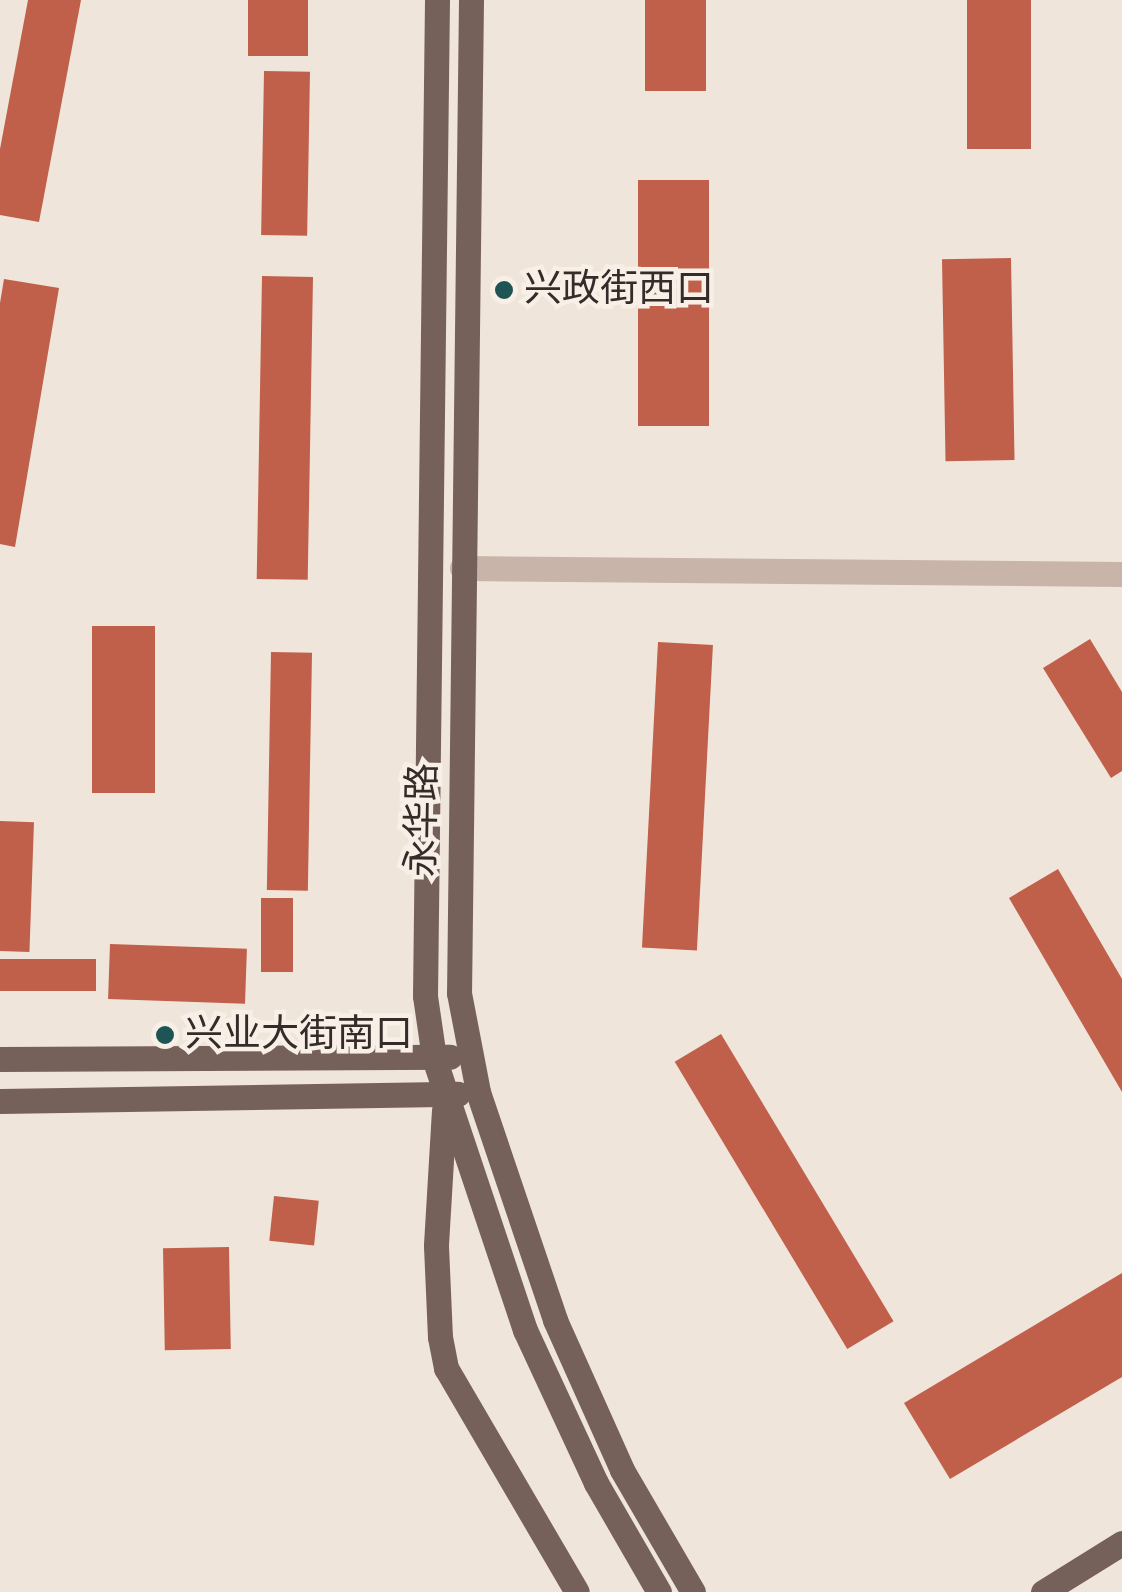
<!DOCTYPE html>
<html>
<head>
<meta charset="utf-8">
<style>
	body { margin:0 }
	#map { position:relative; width:1122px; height:1592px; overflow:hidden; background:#f0e5db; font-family:"Sofia Sans Condensed","Noto Sans SC",sans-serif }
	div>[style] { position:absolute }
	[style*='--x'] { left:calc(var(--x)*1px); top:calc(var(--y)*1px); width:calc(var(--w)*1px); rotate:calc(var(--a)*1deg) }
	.building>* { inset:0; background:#c05f4a; transform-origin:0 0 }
	.minor>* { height:25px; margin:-12.5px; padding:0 12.5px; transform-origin:12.5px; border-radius:12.5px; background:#c8b4a8 }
	.major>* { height:25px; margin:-12.5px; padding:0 12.5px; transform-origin:12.5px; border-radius:12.5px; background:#76615a }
	.dots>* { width:28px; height:28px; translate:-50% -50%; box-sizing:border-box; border:5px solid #f8efe7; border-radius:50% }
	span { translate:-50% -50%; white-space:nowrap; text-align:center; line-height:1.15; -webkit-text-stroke:9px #f8efe7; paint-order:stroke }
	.poi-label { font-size:38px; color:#352b28 }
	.left { translate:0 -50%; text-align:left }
	.street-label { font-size:38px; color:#352b28 }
</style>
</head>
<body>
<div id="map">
	<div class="building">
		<i style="clip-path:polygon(28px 0,81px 0,39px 222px,0 215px,0 149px)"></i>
		<i style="left:248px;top:0;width:60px;height:56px"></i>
		<i style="left:645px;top:0;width:61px;height:91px"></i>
		<i style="left:967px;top:0;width:64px;height:149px"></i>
		<i style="left:264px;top:71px;width:46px;height:164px;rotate:1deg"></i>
		<i style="left:709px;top:180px;width:246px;height:71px;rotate:90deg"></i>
		<i style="left:1011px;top:258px;width:202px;height:69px;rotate:89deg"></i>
		<i style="left:262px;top:276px;width:51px;height:303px;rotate:1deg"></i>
		<i style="clip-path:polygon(4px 279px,59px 288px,15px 547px,0 544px,0 303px)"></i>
		<i style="left:155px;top:626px;width:167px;height:63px;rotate:90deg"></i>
		<i style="clip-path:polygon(1090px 639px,1122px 692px,1122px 771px,1111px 778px,1043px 668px)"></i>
		<i style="left:658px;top:642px;width:55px;height:306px;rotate:3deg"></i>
		<i style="left:271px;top:652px;width:41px;height:238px;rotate:1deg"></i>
		<i style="left:0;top:821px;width:34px;height:130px;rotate:2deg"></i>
		<i style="clip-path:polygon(1058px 869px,1122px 979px,1122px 1092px,1009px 898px)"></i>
		<i style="left:261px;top:898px;width:32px;height:74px"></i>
		<i style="left:110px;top:944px;width:137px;height:55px;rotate:2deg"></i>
		<i style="left:0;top:959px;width:96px;height:32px"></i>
		<i style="left:721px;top:1034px;width:335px;height:54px;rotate:59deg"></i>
		<i style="left:274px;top:1196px;width:45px;height:45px;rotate:6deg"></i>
		<i style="left:229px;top:1247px;width:102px;height:66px;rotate:89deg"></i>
		<i style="clip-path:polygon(1122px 1273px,1122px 1377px,950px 1479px,904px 1403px)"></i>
	</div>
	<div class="minor">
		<i style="--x:462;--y:568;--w:660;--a:0.52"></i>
	</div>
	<div class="major">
		<i style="--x:437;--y:0;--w:996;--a:90.69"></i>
		<i style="--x:425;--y:996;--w:63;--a:81.7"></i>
		<i style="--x:434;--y:1058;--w:287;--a:71.5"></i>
		<i style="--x:525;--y:1330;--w:169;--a:65.1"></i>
		<i style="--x:596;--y:1483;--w:126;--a:60"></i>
		<i style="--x:471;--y:0;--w:993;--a:90.69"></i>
		<i style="--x:459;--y:993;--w:101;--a:79.1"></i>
		<i style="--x:478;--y:1092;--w:241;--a:71.3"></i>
		<i style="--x:555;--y:1320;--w:164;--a:65.9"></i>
		<i style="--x:622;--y:1470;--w:141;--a:59.8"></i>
		<i style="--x:0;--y:1059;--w:450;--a:-0.3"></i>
		<i style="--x:0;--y:1101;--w:458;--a:-0.9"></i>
		<i style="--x:444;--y:1110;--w:136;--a:93.4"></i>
		<i style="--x:436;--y:1246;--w:91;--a:87.5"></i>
		<i style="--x:440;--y:1337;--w:32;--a:79"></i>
		<i style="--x:446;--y:1368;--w:259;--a:59.7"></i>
		<i style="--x:1043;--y:1592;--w:93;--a:-31.8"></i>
	</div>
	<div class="dots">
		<i style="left:504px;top:290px;background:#1f5454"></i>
		<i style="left:165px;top:1035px;background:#1f5454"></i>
	</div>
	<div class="poi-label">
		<span class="left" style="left:524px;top:290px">兴政街西口</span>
		<span class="left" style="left:185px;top:1035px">兴业大街南口</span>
	</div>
	<div class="street-label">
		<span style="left:423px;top:820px;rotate:-89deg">永华路</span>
	</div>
</div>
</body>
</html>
